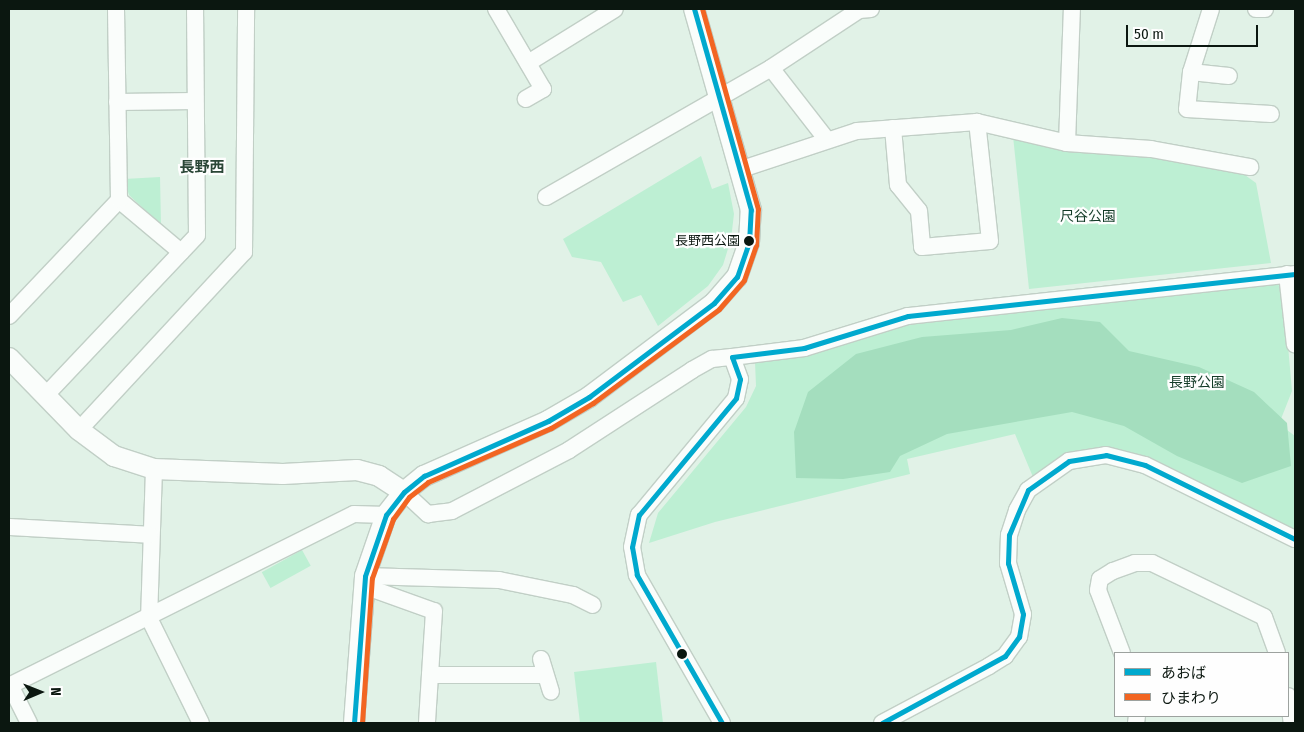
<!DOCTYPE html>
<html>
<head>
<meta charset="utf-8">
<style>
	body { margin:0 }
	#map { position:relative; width:1304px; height:732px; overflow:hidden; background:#e1f2e7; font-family:"Fira Sans Condensed","Noto Sans JP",sans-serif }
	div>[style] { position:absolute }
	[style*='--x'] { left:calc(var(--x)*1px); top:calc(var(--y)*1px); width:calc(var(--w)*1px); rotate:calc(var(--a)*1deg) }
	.green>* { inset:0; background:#bdefd3; transform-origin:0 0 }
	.forest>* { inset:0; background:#a4debe }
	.roads { filter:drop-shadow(1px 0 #c1cfc6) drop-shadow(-1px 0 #c1cfc6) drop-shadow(0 1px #c1cfc6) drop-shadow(0 -1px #c1cfc6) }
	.minor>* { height:16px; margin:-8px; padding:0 8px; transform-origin:8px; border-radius:8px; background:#fafdfb }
	.tertiary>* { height:20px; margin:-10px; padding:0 10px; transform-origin:10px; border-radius:10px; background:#fafdfb }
	.bus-1>* { height:5px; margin:-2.5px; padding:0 2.5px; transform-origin:2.5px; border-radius:2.5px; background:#00a9ce }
	.bus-2>* { height:5px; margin:-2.5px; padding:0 2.5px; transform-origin:2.5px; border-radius:2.5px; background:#f26522 }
	.dots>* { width:14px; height:14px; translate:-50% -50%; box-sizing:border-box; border:2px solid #fefefe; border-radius:50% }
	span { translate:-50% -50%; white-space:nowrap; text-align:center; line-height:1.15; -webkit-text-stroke:4.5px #fefefe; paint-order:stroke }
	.bus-label { font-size:13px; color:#0b1710 }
	.right { translate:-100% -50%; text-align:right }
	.park-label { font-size:14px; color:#143c28 }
	.neighbourhood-label { font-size:15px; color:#2a4636; font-weight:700 }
	.frame { position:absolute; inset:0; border:10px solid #0b1710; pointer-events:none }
	.legend { position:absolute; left:1114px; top:652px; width:175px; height:65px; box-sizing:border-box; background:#fefefe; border:1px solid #9da29f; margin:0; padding:6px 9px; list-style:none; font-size:15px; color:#0b1710 }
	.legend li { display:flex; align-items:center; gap:10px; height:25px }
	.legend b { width:25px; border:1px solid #9da29f }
	.north { position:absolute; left:15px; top:667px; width:50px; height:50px; -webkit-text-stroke:4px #fefefe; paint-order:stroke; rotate:89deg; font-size:14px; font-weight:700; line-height:20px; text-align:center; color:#0b1710 }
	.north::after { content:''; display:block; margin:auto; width:18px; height:22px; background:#0b1710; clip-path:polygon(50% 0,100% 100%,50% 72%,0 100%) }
	.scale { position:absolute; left:1126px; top:25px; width:132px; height:22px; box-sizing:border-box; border:2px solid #0b1710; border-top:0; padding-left:6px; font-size:15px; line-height:18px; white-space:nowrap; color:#0b1710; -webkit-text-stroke:4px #fefefe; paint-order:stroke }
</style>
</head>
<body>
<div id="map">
	<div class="green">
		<i style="clip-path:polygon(1013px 136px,1238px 170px,1256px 183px,1271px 263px,1029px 289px)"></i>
		<i style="clip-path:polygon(701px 156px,712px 189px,728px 183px,734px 214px,731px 239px,723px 265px,708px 286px,658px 326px,641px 295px,623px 302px,601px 262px,572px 257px,563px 239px)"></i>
		<i style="clip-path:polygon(160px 177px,161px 225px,129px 195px,124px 179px)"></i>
		<i style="clip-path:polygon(1276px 283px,1283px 289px,1292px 391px,1279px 424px,1295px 436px,1295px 531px,1148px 459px,1067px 456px,1033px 477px,1015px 434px,907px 459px,910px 474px,715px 522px,649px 543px,658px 513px,746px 407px,756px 386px,755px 362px,808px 355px,908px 325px)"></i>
		<i style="left:302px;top:550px;width:18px;height:46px;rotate:61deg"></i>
		<i style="clip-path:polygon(656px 662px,663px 723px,580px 723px,574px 672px)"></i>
	</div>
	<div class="forest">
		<i style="clip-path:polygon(1062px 318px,1100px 322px,1129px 351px,1199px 367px,1254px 392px,1287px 423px,1291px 466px,1242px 483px,1177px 456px,1124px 426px,1072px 412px,947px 434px,900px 456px,890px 472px,843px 479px,796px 478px,794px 432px,808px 392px,856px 354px,922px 337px,1011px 330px)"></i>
	</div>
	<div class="roads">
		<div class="minor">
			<i style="--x:496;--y:9;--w:93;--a:59.6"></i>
			<i style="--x:543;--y:89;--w:20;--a:150"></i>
			<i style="--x:1211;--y:9;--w:66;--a:107.6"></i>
			<i style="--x:1191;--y:72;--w:37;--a:96"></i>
			<i style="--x:1187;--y:109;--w:84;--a:3.4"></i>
			<i style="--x:1256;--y:9;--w:9;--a:0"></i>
			<i style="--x:528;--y:63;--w:102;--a:-31.8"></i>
			<i style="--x:1191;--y:72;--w:38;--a:6"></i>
			<i style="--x:117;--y:102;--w:78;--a:-0.7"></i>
			<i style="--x:893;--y:128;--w:57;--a:85"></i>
			<i style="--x:898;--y:185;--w:33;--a:51"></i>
			<i style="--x:919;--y:211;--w:36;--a:85"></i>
			<i style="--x:922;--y:247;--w:68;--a:-5"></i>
			<i style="--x:990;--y:241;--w:120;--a:-96.2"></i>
			<i style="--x:827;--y:140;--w:91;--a:-127.9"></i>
			<i style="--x:771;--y:68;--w:105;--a:-33.4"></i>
			<i style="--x:859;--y:10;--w:12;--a:-5"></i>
			<i style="--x:1067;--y:143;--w:134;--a:-87.9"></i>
			<i style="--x:742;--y:169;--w:121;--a:-18.3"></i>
			<i style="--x:857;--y:131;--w:120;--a:-4.3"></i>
			<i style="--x:977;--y:122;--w:92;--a:13.1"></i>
			<i style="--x:1067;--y:143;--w:84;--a:4.1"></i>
			<i style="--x:1151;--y:149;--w:101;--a:10.3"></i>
			<i style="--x:546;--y:197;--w:259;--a:-29.8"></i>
			<i style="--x:119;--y:200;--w:81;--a:40"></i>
			<i style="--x:1287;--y:274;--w:71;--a:83.6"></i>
			<i style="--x:9;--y:316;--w:160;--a:-46.5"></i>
			<i style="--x:119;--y:200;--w:191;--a:-90.9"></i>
			<i style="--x:45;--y:396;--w:221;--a:-46.6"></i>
			<i style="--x:197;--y:235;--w:226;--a:-90.5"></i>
			<i style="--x:79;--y:430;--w:243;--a:-47.2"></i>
			<i style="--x:244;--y:252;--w:243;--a:-89.5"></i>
			<i style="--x:154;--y:469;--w:149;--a:91.9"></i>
			<i style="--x:149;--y:618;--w:117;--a:63.7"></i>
			<i style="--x:404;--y:492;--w:33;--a:43"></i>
			<i style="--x:428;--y:514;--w:24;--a:-7"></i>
			<i style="--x:452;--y:511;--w:132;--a:-27.5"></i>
			<i style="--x:569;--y:450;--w:147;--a:-33"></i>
			<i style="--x:692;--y:370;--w:23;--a:-29"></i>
			<i style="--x:712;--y:359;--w:20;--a:-6"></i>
			<i style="--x:9;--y:527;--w:141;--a:3.2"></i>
			<i style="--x:365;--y:576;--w:134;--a:1.7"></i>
			<i style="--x:499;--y:580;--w:76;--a:11.5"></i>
			<i style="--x:573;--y:595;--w:22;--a:27"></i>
			<i style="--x:364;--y:586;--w:74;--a:19.7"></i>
			<i style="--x:434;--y:611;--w:112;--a:93.6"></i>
			<i style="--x:1122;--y:653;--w:67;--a:-110.9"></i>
			<i style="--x:1098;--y:590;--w:11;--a:-80"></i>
			<i style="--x:1100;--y:579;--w:15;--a:-32"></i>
			<i style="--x:1113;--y:571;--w:23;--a:-20"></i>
			<i style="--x:1135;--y:563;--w:17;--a:0"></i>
			<i style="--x:1152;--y:563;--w:124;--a:25.7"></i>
			<i style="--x:1264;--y:617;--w:38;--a:70"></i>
			<i style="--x:541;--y:659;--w:34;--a:73"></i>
			<i style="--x:430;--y:675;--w:115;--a:0"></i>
			<i style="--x:10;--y:685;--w:42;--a:63.4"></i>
			<i style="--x:9;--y:686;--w:385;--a:-26.5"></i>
			<i style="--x:354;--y:514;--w:32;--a:2"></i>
			<i style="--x:1288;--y:696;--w:27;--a:82"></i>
			<i style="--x:722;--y:723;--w:171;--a:-119.9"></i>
			<i style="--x:637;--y:575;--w:28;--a:-100"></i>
			<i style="--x:632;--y:547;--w:33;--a:-78"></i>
			<i style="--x:639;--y:515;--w:152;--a:-50.3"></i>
			<i style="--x:736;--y:398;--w:19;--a:-78"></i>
			<i style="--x:740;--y:379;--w:23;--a:-110"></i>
			<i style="--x:732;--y:357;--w:73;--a:-7.1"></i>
			<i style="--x:804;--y:348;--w:109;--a:-17.1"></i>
			<i style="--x:908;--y:316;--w:389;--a:-6.2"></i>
			<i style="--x:882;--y:723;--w:121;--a:-28"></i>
			<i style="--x:989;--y:666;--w:19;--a:-32"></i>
			<i style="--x:1005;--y:656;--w:24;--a:-54"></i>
			<i style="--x:1019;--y:637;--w:23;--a:-80"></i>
			<i style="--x:1023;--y:614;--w:53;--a:-106.4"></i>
			<i style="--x:1008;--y:563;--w:28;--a:-88"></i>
			<i style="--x:1009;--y:535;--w:26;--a:-72"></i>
			<i style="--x:1017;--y:510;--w:23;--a:-61"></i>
			<i style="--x:1028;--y:490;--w:50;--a:-35.3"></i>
			<i style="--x:1069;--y:461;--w:37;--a:-9"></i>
			<i style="--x:1106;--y:455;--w:40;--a:14.4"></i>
			<i style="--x:1145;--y:465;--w:167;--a:26.3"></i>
			<i style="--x:1136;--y:723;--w:7;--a:-82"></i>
		</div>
		<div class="tertiary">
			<i style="--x:9;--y:358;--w:100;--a:45.8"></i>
			<i style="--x:79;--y:430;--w:44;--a:36.6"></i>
			<i style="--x:114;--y:456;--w:42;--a:18"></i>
			<i style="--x:154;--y:469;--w:129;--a:2.2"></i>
			<i style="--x:283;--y:474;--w:74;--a:-3.1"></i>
			<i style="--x:357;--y:470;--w:23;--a:15"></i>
			<i style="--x:379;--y:476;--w:30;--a:33"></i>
			<i style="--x:354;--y:723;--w:147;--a:-85.7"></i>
			<i style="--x:365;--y:576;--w:65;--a:-71"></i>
			<i style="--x:386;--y:515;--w:29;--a:-52"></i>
			<i style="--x:404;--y:492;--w:26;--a:-39"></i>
			<i style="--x:424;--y:476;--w:136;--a:-23.9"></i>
			<i style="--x:548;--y:421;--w:48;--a:-30.3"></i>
			<i style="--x:589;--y:397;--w:156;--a:-36.9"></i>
			<i style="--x:714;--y:303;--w:35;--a:-49"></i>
			<i style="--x:737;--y:277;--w:36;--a:-71"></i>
			<i style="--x:749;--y:243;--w:33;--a:-87"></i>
			<i style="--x:751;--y:210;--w:209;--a:-105.8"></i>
		</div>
	</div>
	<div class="bus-1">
		<i style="--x:354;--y:723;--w:147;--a:-85.7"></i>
		<i style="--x:365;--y:576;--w:65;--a:-71"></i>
		<i style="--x:386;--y:515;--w:29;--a:-52"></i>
		<i style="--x:404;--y:492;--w:26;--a:-39"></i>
		<i style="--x:424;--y:476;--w:136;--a:-23.9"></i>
		<i style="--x:548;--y:421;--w:48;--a:-30.3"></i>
		<i style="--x:589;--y:397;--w:156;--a:-36.9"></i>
		<i style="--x:714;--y:303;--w:35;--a:-49"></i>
		<i style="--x:737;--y:277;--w:36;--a:-71"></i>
		<i style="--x:749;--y:243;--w:33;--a:-87"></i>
		<i style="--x:751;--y:210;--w:209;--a:-105.8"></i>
		<i style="--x:722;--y:723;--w:171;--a:-119.9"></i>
		<i style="--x:637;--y:575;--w:28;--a:-100"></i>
		<i style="--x:632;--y:547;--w:33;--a:-78"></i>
		<i style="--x:639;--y:515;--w:152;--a:-50.3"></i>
		<i style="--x:736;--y:398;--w:19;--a:-78"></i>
		<i style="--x:740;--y:379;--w:23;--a:-110"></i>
		<i style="--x:732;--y:357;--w:73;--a:-7.1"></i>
		<i style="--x:804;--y:348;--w:109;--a:-17.1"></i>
		<i style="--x:908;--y:316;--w:389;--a:-6.2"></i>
		<i style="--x:882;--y:723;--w:140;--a:-28.6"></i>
		<i style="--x:1005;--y:656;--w:24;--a:-54"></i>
		<i style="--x:1019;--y:637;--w:23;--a:-80"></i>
		<i style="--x:1023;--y:614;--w:53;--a:-106.4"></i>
		<i style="--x:1008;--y:563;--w:28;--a:-88"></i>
		<i style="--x:1009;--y:535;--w:49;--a:-67.1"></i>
		<i style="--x:1028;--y:490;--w:50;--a:-35.3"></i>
		<i style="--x:1069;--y:461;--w:37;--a:-9"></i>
		<i style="--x:1106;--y:455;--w:40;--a:14.4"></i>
		<i style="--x:1145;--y:465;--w:167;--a:26.3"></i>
	</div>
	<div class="bus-2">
		<i style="--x:362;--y:723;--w:145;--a:-86.1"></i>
		<i style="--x:372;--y:578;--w:63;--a:-70.4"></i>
		<i style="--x:393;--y:519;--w:27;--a:-54"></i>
		<i style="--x:409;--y:497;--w:24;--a:-38"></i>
		<i style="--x:428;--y:482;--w:134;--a:-23.7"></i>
		<i style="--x:551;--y:428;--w:49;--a:-30.8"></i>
		<i style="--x:593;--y:403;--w:157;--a:-36.7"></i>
		<i style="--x:719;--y:309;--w:38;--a:-49"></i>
		<i style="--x:744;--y:280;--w:37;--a:-71"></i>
		<i style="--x:756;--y:245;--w:36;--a:-87"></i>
		<i style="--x:758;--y:209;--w:208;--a:-105.6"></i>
	</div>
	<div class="dots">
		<i style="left:749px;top:241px;background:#0b1710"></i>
		<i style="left:682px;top:654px;background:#0b1710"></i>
	</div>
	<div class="bus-label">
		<span class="right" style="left:740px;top:241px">長野西公園</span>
	</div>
	<div class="park-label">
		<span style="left:1088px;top:217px">尺谷公園</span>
		<span style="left:1197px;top:383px">長野公園</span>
	</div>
	<div class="neighbourhood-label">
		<span style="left:202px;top:168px">長野西</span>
	</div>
	<div class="frame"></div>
	<ul class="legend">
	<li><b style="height:6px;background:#00a9ce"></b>あおば</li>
	<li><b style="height:6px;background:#f26522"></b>ひまわり</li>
	</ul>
	<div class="north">N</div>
	<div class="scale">50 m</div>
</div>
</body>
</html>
